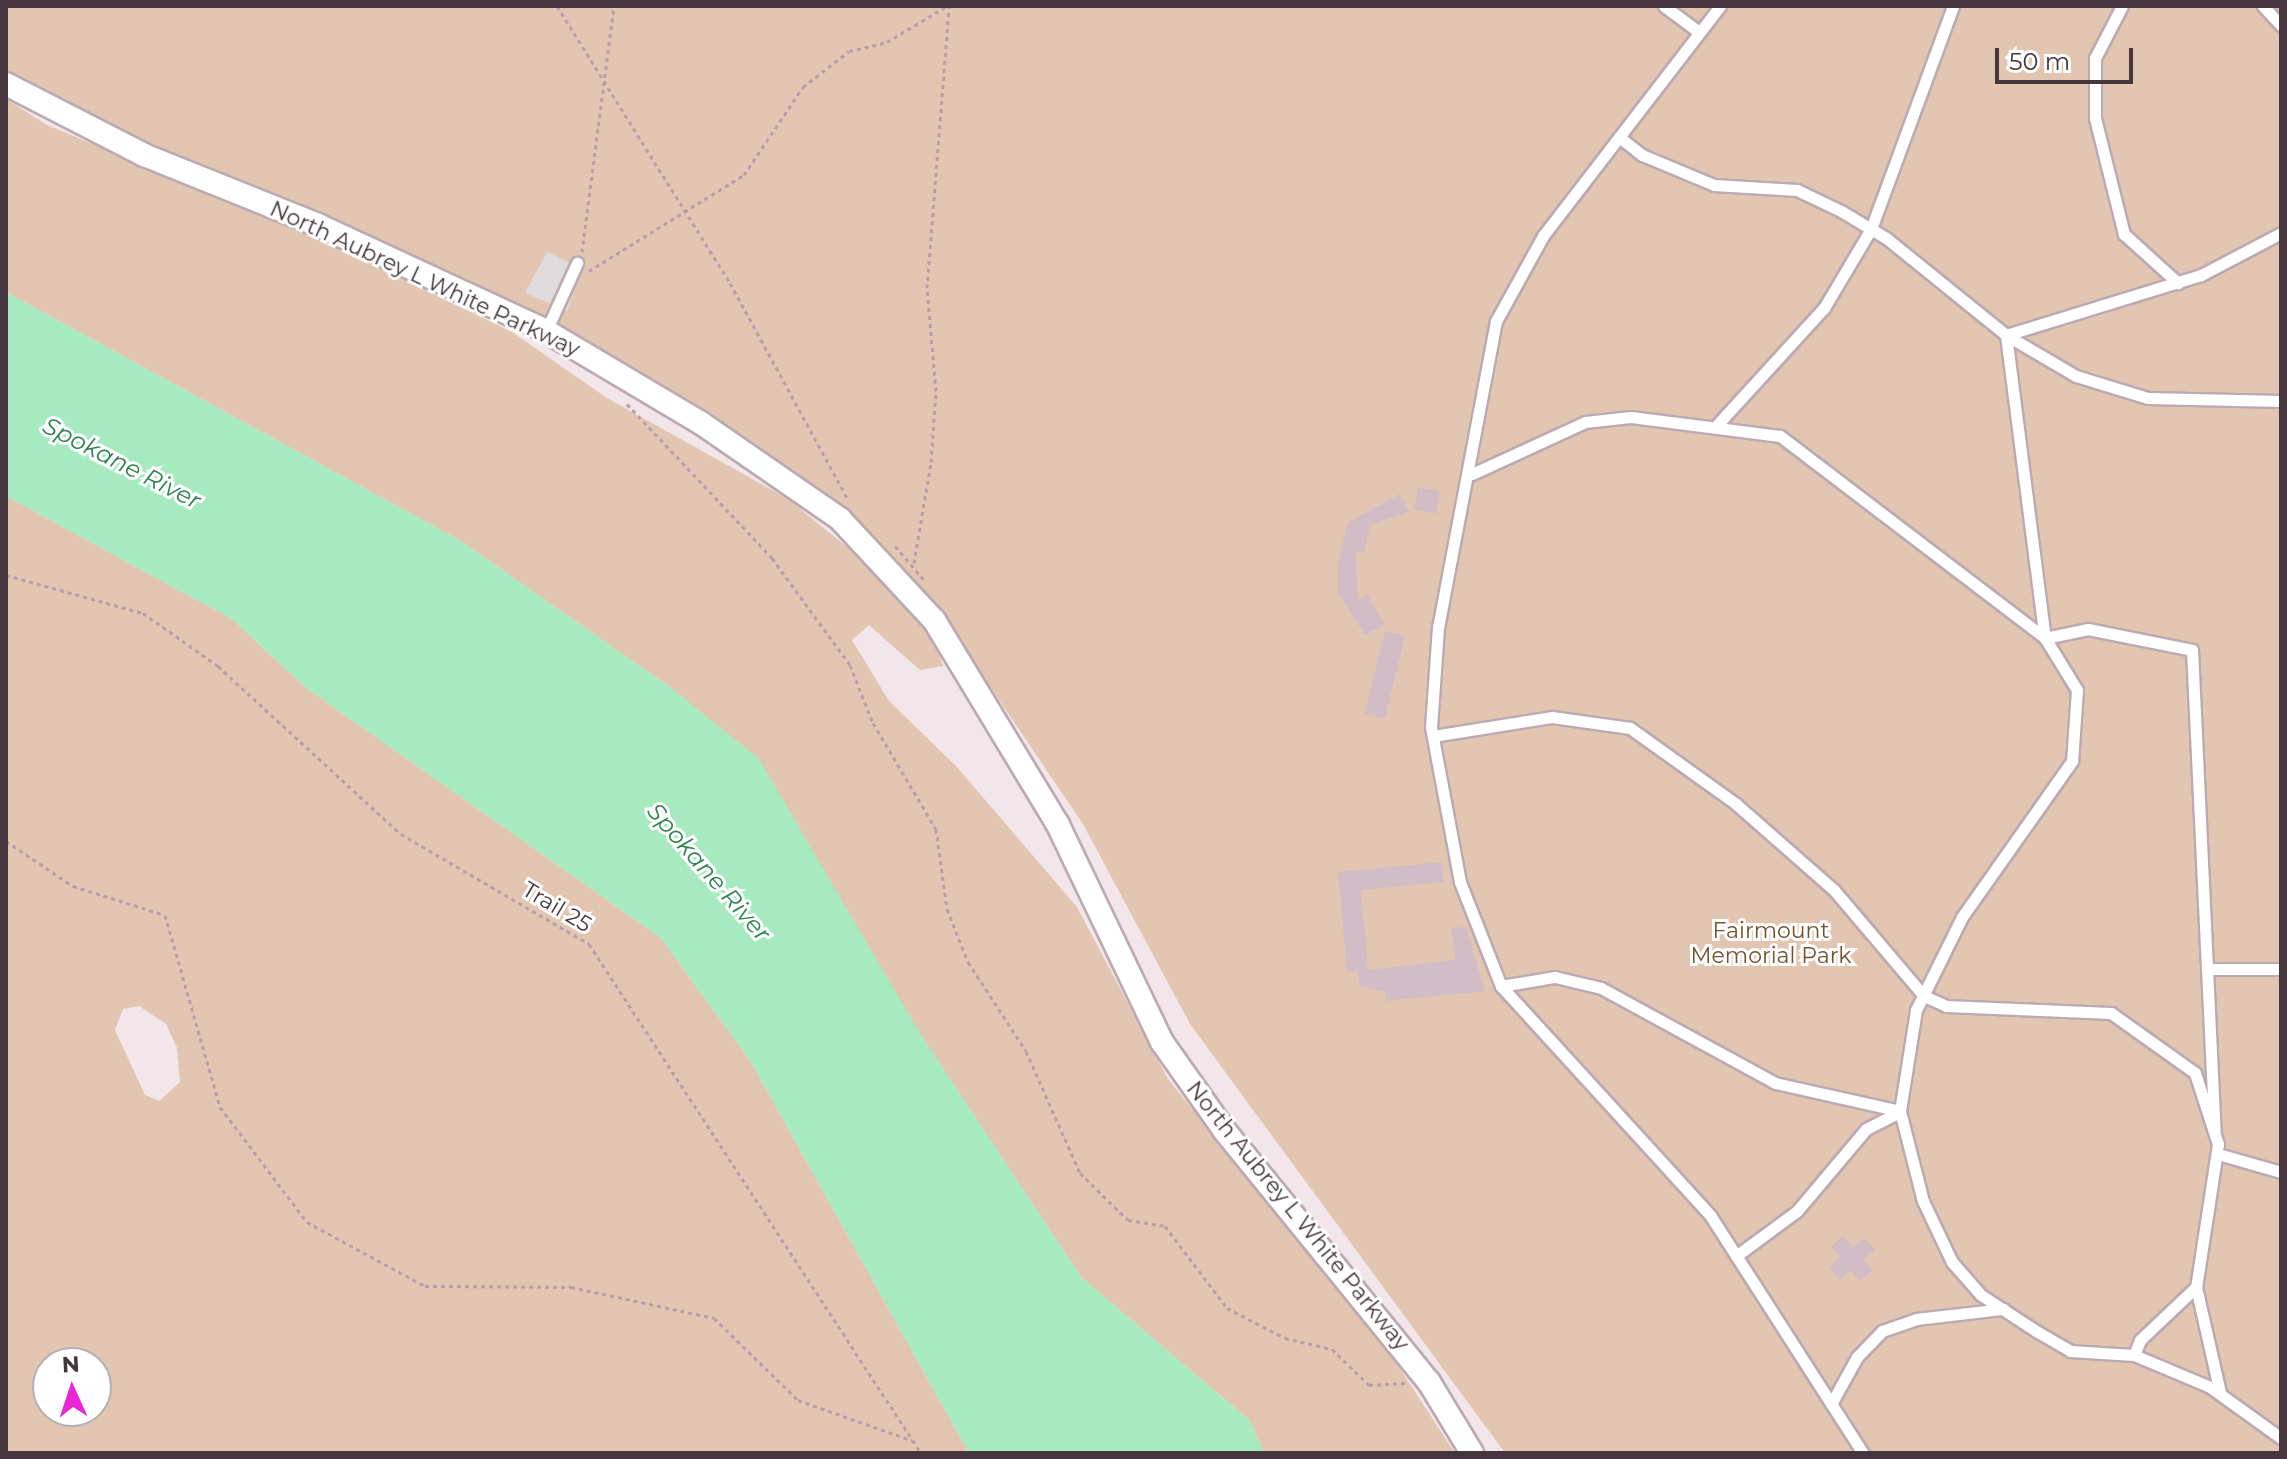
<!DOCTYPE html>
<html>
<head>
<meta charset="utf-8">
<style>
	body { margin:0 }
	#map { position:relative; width:2287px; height:1459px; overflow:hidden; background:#f2e6ea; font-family:Montserrat,sans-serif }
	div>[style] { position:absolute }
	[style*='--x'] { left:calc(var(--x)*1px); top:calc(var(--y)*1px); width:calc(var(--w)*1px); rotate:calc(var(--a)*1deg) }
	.green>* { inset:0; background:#e3c6b2 }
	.parking>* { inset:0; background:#e0dbdd }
	.water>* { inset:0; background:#a7eabf }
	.building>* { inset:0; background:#d2bdc6; transform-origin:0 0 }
	.path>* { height:3px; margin-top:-1.5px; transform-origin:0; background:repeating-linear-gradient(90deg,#bd9ca9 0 4px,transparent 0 8px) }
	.roads { filter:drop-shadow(2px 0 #bcaab1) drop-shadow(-2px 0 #bcaab1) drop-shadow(0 2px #bcaab1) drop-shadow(0 -2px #bcaab1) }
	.service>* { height:11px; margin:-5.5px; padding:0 5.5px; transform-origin:5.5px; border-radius:5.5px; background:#fff }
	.minor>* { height:22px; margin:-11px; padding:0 11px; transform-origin:11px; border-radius:11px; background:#fff }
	span { translate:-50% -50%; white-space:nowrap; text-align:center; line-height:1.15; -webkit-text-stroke:6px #fff; paint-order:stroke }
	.street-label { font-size:22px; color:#44363c }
	.park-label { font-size:22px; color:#71542e }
	.water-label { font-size:24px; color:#2e824d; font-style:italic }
	.frame { position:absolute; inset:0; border:8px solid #44363c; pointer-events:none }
	.north { position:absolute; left:32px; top:1347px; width:80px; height:80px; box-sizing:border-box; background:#fff; border:2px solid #b4afb1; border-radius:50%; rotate:357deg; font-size:22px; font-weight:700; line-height:32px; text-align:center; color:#44363c }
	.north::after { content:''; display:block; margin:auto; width:28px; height:36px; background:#e926d6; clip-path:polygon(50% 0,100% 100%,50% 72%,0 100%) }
	.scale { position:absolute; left:1995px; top:48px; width:138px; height:36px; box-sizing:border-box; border:4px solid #44363c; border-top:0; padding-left:10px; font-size:24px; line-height:28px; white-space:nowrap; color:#44363c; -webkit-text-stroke:6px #fff; paint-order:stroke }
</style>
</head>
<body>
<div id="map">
	<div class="green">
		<i style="clip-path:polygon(6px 6px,2281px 6px,2281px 1453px,1505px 1453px,1190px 1024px,1083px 824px,945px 620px,847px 512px,460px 277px,123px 135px,6px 74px)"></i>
		<i style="clip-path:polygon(6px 99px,47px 125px,315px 237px,512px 332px,607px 398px,788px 499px,867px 563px,936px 643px,943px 666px,920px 670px,869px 625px,852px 640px,889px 701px,956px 766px,1077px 907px,1168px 1079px,1378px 1335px,1455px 1453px,1264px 1453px,1249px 1420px,1082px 1278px,919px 1032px,674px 690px,459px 540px,6px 292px)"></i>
		<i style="clip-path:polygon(evenodd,6px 496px,232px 619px,305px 687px,661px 938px,751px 1062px,969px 1453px,6px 1453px,6px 496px,139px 1006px,166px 1024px,177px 1048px,180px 1082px,159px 1101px,145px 1095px,115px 1030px,123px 1009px,139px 1006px,6px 496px,48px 1363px,96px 1363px,96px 1411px,48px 1411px,48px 1363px)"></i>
	</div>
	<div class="parking">
		<i style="clip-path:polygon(547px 252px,582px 269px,567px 311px,525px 293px)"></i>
	</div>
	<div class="water">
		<i style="clip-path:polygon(6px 292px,459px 540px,674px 690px,759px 759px,919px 1032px,1082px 1278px,1249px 1420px,1264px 1453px,969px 1453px,751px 1062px,661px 938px,305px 687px,232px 619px,6px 496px)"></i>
	</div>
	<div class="building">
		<i style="left:1418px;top:487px;width:22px;height:23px;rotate:10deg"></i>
		<i style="clip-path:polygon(1400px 494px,1410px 512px,1370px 525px,1364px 553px,1356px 551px,1357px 600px,1367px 594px,1384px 625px,1365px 635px,1338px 594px,1338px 563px,1348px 522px)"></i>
		<i style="left:1385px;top:631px;width:21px;height:85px;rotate:14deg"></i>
		<i style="clip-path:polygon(1442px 862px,1444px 882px,1361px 890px,1368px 970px,1455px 960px,1451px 928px,1466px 927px,1485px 991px,1386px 1001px,1385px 992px,1359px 986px,1358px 972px,1347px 973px,1338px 872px)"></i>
		<i style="clip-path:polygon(1843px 1236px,1853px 1247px,1864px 1238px,1875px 1250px,1863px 1259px,1873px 1270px,1860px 1281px,1851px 1270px,1840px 1280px,1829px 1267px,1840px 1257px,1831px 1247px)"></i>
	</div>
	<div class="path">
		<i style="--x:557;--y:6;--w:327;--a:58"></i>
		<i style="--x:730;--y:283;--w:245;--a:61.4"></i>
		<i style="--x:582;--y:252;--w:248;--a:-82.6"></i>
		<i style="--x:589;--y:271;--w:182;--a:-31.8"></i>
		<i style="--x:744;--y:175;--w:106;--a:-56.2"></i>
		<i style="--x:803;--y:87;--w:58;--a:-38"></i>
		<i style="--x:849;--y:51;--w:39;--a:-13"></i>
		<i style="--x:887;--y:42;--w:70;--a:-31"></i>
		<i style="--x:627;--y:404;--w:212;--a:46.7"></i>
		<i style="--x:772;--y:558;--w:132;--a:53.9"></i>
		<i style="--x:850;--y:665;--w:62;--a:68.4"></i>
		<i style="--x:873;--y:723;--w:123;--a:59.3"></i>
		<i style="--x:936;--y:829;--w:81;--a:82.2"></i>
		<i style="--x:947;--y:909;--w:57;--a:68.4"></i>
		<i style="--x:968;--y:962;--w:106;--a:56.9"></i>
		<i style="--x:1026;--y:1051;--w:133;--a:66.1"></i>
		<i style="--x:1080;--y:1173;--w:67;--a:44.4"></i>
		<i style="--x:1128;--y:1220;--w:37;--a:9"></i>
		<i style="--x:1165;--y:1226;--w:103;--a:52.9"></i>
		<i style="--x:1227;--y:1308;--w:65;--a:27.3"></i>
		<i style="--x:1285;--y:1338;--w:48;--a:13.2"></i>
		<i style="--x:1332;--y:1349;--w:52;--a:44.2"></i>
		<i style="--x:1369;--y:1385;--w:36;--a:-3"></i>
		<i style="--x:895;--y:546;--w:48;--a:49.3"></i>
		<i style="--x:914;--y:563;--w:102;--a:-80.4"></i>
		<i style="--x:931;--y:462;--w:71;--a:-86"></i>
		<i style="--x:936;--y:391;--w:103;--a:-95"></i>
		<i style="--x:927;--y:288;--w:283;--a:-85.5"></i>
		<i style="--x:6;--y:575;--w:142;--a:15.5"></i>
		<i style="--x:143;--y:613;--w:92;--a:35.2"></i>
		<i style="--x:218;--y:666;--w:248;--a:42.6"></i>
		<i style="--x:401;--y:834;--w:218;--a:30.3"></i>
		<i style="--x:589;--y:944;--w:608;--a:56.89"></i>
		<i style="--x:6;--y:841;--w:81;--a:33.9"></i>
		<i style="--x:73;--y:886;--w:96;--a:17.5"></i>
		<i style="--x:165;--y:915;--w:200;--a:74"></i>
		<i style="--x:220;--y:1107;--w:144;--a:52.9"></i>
		<i style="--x:307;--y:1222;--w:134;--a:28.5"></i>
		<i style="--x:425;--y:1286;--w:146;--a:0.4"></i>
		<i style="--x:571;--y:1287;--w:146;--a:12.2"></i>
		<i style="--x:714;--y:1318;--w:117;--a:44.3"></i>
		<i style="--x:798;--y:1400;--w:123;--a:19.5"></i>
	</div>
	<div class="roads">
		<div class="service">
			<i style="--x:1664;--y:6;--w:44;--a:36.6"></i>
			<i style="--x:1720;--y:6;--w:290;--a:127.6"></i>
			<i style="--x:1543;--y:236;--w:97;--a:118.9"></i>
			<i style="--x:1496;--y:321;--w:311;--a:100.7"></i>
			<i style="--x:1438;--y:627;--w:100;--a:94"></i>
			<i style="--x:1431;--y:727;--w:158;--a:79.4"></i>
			<i style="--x:1460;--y:882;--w:112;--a:68.5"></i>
			<i style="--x:1501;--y:986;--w:310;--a:47.6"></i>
			<i style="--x:1710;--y:1215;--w:283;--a:57.3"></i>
			<i style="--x:2122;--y:6;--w:59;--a:117.4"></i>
			<i style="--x:2095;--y:58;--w:60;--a:90"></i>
			<i style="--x:2095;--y:118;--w:120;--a:76"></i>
			<i style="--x:2124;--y:234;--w:73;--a:42.2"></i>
			<i style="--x:2263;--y:6;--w:26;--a:47"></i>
			<i style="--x:1619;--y:137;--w:29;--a:38"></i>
			<i style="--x:1642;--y:155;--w:78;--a:22.6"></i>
			<i style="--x:1714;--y:185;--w:83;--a:3.4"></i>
			<i style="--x:1797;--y:190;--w:49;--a:25.5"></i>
			<i style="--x:1841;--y:211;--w:52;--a:31"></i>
			<i style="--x:1886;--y:238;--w:154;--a:38.9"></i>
			<i style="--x:2006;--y:335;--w:305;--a:82.7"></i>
			<i style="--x:2045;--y:638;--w:44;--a:-11.8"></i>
			<i style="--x:2088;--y:629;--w:106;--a:11.4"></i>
			<i style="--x:2192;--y:650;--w:482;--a:87.3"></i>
			<i style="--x:546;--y:331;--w:75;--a:-65.5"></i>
			<i style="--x:2006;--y:335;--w:204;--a:-17.1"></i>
			<i style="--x:2201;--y:275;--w:90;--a:-27.7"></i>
			<i style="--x:2006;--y:335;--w:81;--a:30.4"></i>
			<i style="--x:2076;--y:376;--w:75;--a:17"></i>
			<i style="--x:2148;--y:398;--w:133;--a:1.3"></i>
			<i style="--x:1717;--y:425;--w:159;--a:-47.6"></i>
			<i style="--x:1824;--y:308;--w:92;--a:-59.3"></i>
			<i style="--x:1871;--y:229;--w:238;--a:-69.8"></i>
			<i style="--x:1472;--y:474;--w:124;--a:-24.7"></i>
			<i style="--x:1585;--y:422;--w:46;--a:-6.2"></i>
			<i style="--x:1631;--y:417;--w:150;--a:7.3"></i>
			<i style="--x:1780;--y:436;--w:333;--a:37.3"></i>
			<i style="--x:2045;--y:638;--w:61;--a:58.4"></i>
			<i style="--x:2077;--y:690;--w:71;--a:94"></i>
			<i style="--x:2072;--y:761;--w:191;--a:125.2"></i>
			<i style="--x:1962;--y:917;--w:104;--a:116.3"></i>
			<i style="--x:1916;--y:1010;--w:102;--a:99"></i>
			<i style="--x:1900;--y:1111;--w:93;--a:75.7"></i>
			<i style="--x:1923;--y:1201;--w:68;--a:64.6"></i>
			<i style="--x:1952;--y:1262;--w:44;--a:48.7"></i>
			<i style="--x:1981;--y:1295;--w:66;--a:33.2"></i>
			<i style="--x:2036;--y:1331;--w:39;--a:30"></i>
			<i style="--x:2070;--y:1351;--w:64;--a:3.6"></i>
			<i style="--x:2134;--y:1355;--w:82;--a:22.8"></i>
			<i style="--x:2210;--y:1387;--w:87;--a:35.7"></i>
			<i style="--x:1433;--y:736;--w:121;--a:-9.1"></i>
			<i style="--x:1552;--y:717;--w:79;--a:8"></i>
			<i style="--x:1630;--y:728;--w:130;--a:35.6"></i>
			<i style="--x:1736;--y:804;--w:130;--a:41.3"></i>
			<i style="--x:1834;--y:890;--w:139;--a:49.7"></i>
			<i style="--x:1924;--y:996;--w:24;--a:24"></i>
			<i style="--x:1946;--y:1006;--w:165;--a:2.4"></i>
			<i style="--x:2111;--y:1013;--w:103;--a:35.5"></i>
			<i style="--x:2195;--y:1073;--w:75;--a:72.1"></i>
			<i style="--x:2218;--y:1144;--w:145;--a:98.7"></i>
			<i style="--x:2196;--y:1287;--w:109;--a:77.2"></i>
			<i style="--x:2213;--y:969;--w:68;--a:0"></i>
			<i style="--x:1501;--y:986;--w:55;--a:-9.5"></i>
			<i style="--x:1555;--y:977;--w:47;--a:13.4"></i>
			<i style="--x:1601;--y:988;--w:198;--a:28.6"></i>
			<i style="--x:1775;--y:1083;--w:128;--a:12.6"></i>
			<i style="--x:2218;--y:1154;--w:66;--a:15.9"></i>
			<i style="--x:1736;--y:1256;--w:76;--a:-36.4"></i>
			<i style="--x:1797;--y:1211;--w:107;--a:-49.9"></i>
			<i style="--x:1866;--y:1129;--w:38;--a:-27"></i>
			<i style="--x:2134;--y:1355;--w:16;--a:-68"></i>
			<i style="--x:2140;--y:1340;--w:77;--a:-43.4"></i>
			<i style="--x:1831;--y:1404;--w:54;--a:-61"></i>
			<i style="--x:1857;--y:1357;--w:36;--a:-46"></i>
			<i style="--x:1882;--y:1331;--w:36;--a:-19"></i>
			<i style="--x:1916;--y:1319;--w:88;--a:-6.6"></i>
		</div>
		<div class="minor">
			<i style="--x:6;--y:84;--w:155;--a:27.2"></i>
			<i style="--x:144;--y:155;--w:188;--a:21.9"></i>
			<i style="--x:318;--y:225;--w:251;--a:24.9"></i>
			<i style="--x:546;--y:331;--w:180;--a:30.7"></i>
			<i style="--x:701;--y:423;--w:169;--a:34.6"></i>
			<i style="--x:840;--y:519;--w:138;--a:47.1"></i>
			<i style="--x:934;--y:620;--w:240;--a:58.8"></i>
			<i style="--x:1058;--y:825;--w:241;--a:64.4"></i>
			<i style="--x:1162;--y:1042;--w:108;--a:54.8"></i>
			<i style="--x:1224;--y:1130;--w:325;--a:50.9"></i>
			<i style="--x:1429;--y:1382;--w:83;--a:58.8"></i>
		</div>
	</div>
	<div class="street-label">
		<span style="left:425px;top:279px;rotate:25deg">North Aubrey L White Parkway</span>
		<span style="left:557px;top:907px;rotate:31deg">Trail 25</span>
		<span style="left:1298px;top:1216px;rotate:51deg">North Aubrey L White Parkway</span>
	</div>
	<div class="park-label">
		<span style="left:1771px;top:943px">Fairmount<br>Memorial Park</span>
	</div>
	<div class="water-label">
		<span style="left:122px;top:463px;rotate:27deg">Spokane River</span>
		<span style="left:709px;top:872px;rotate:49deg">Spokane River</span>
	</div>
	<div class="frame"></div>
	<div class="north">N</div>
	<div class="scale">50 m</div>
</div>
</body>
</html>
